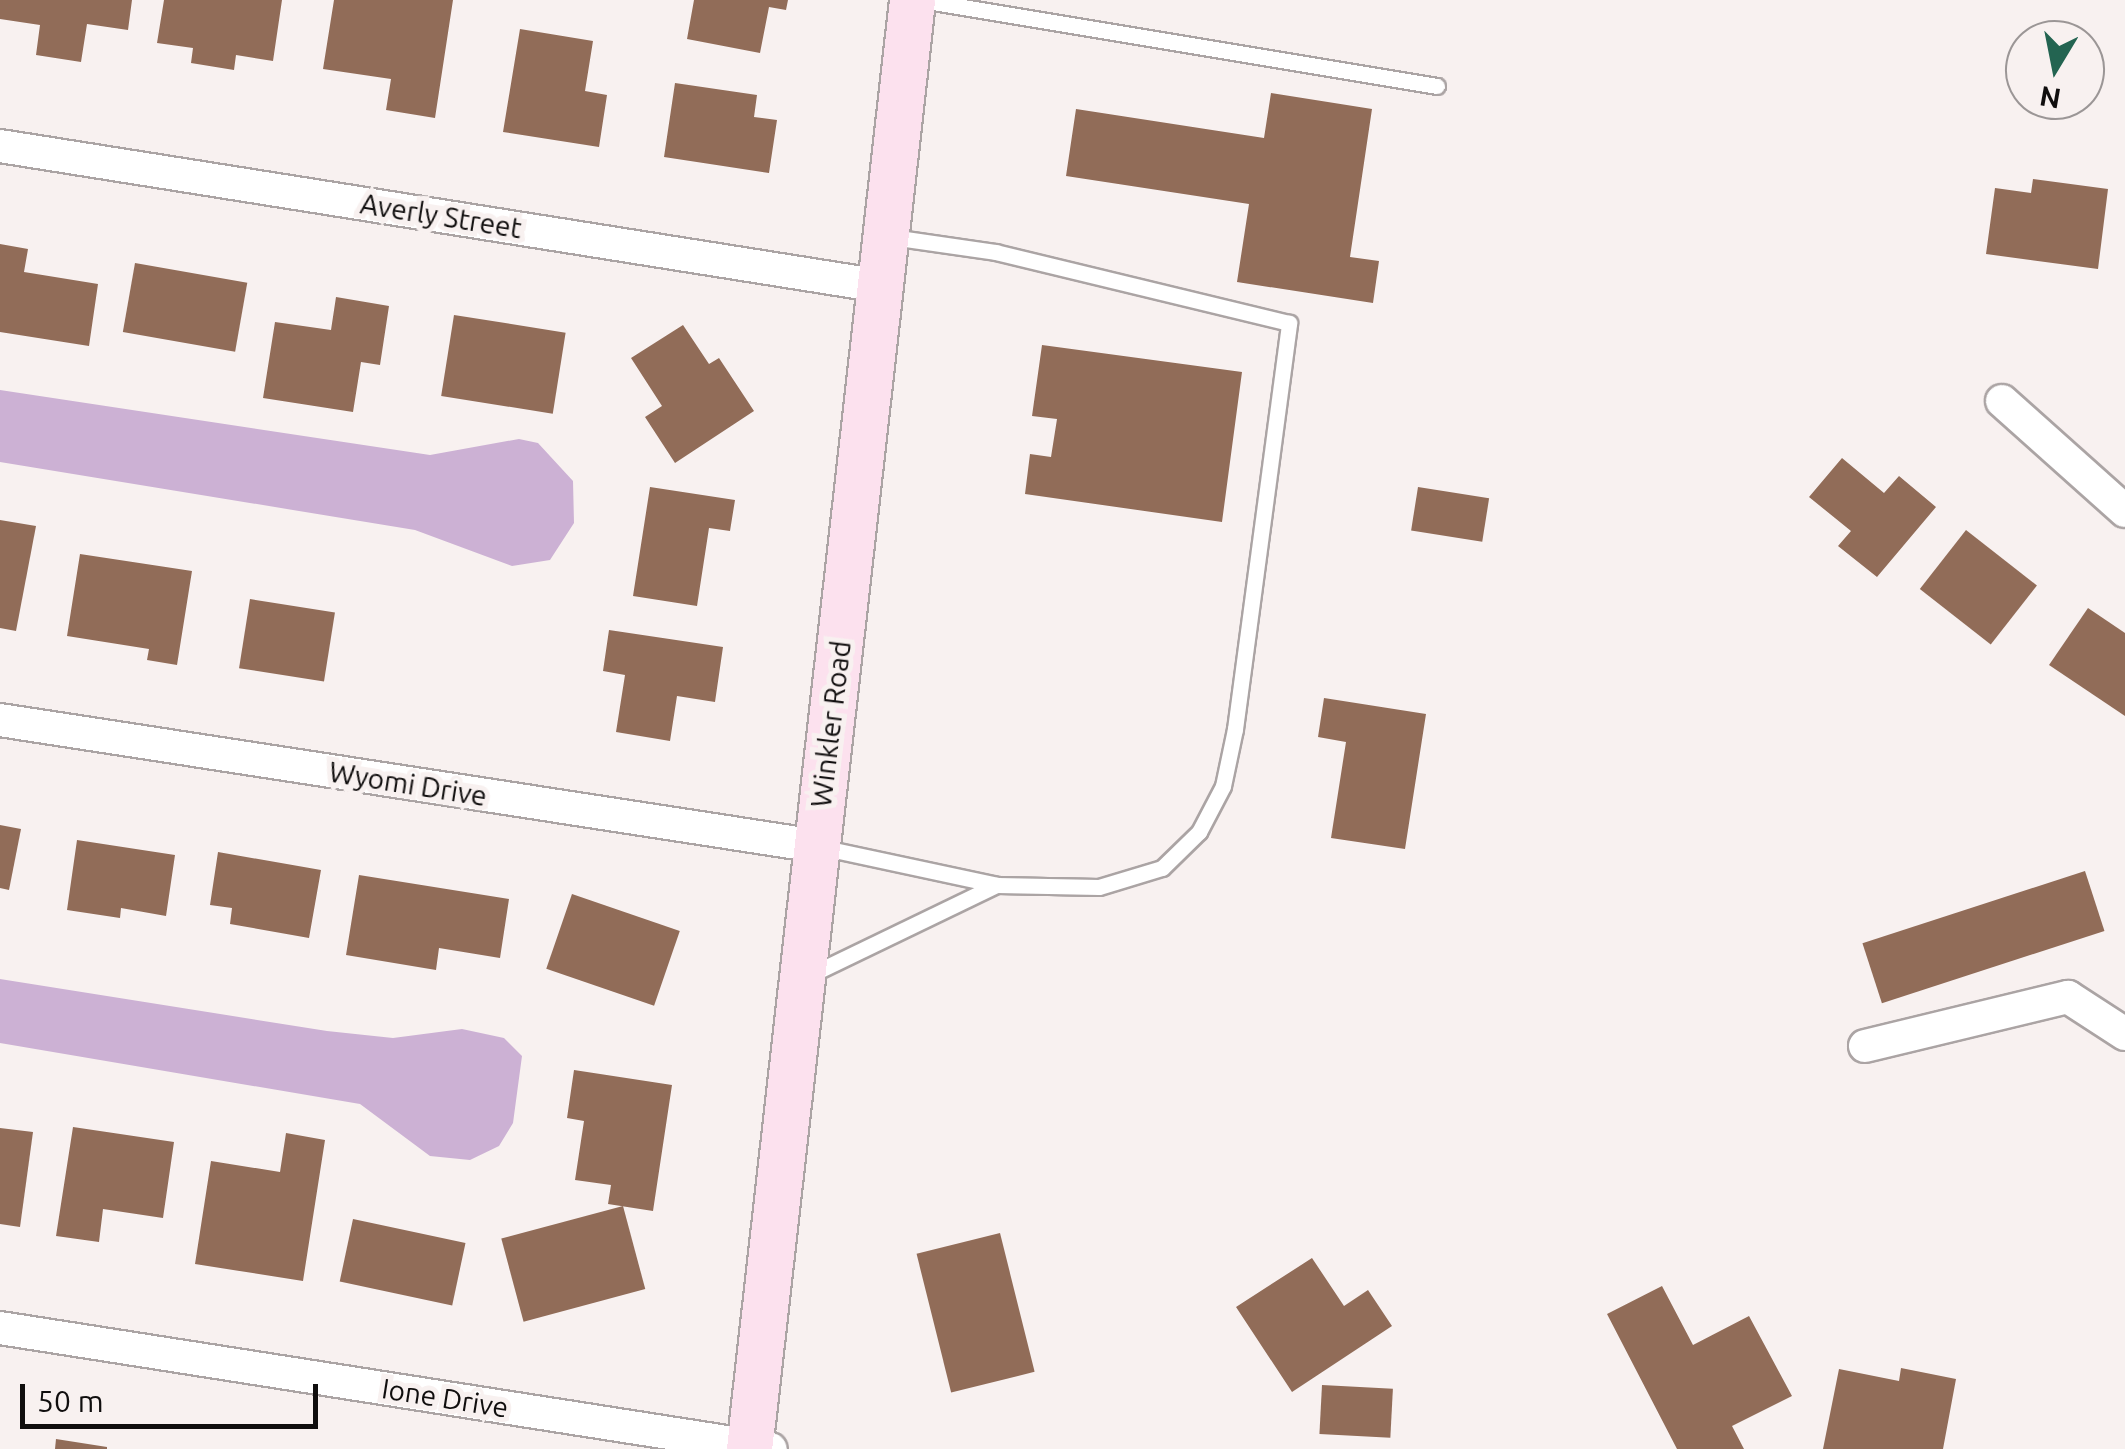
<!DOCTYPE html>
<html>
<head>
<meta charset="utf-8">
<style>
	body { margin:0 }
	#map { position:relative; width:2125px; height:1449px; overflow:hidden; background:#f8f1f0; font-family:Ubuntu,sans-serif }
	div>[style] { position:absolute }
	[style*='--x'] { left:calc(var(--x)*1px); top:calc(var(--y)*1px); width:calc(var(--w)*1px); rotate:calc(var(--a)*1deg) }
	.water>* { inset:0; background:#ccb1d4 }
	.building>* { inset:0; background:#916c58; transform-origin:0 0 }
	.roads { filter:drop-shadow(2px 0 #aba4a4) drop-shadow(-2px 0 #aba4a4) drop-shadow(0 2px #aba4a4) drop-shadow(0 -2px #aba4a4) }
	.lane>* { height:15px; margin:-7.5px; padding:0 7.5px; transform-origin:7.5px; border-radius:7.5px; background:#fff }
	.street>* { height:32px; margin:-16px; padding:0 16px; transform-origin:16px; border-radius:16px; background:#fff }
	.secondary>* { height:45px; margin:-22.5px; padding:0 22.5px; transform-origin:22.5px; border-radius:22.5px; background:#fce1ee }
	span { translate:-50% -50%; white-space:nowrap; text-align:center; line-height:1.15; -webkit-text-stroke:10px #f8f1f0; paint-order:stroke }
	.street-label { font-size:28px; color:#100e0e }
	.north { position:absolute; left:2005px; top:20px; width:100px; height:100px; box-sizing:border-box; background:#f8f1f0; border:2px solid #9b9696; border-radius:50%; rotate:190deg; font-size:28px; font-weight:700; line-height:40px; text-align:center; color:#100e0e }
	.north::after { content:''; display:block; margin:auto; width:35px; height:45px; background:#236451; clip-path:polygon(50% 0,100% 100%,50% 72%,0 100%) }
	.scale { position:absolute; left:20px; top:1384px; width:298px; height:45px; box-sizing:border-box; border:5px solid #100e0e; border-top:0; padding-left:12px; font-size:30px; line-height:35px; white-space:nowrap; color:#100e0e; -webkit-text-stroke:8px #f8f1f0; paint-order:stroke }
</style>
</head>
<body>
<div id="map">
	<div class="water">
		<i style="clip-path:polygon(0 390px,430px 455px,519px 439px,538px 443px,573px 481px,574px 523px,550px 560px,512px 566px,415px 530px,0 462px)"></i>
		<i style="clip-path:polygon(0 979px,327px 1031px,393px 1038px,462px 1029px,504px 1038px,522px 1056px,513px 1123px,499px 1146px,470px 1160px,430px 1156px,360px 1104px,0 1043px)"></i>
	</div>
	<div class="building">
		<i style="clip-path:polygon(0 0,132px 0,128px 30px,87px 24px,81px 62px,36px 55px,40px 25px,0 19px)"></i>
		<i style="clip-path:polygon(164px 0,282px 0,273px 61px,236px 55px,234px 70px,191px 63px,193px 48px,157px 43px)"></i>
		<i style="clip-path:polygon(334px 0,453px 0,435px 118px,386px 110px,391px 79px,323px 69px)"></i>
		<i style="clip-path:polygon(694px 0,788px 0,786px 10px,769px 7px,760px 53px,687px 39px)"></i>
		<i style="clip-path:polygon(520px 29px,593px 41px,585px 91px,607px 95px,599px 147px,503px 132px)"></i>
		<i style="clip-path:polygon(675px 83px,757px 95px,754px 117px,777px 120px,769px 173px,664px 157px)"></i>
		<i style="clip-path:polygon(1271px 93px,1372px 109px,1350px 257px,1379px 261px,1373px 303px,1237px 282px,1249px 204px,1066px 176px,1076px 109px,1264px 138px)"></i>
		<i style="clip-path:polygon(2033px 179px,2108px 189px,2098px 269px,1986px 254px,1995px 188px,2031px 193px)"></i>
		<i style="clip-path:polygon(0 244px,28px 249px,24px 272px,98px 284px,89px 346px,0 332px)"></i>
		<i style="left:135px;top:263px;width:114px;height:70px;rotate:10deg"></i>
		<i style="clip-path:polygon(336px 297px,389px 306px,380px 365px,361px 362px,353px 412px,263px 398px,275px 322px,331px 330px)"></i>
		<i style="left:454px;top:315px;width:113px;height:82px;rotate:9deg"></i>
		<i style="clip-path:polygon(683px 325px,709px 364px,719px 358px,754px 411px,675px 463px,645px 417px,662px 406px,631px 358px)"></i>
		<i style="clip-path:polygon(1042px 345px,1242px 372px,1222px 522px,1025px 494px,1030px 454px,1051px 457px,1057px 419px,1032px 416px)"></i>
		<i style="clip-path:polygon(1842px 458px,1884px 493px,1899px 476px,1936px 507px,1877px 577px,1838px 546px,1851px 531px,1809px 497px)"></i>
		<i style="clip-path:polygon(650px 487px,735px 500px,730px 531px,709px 528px,697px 606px,633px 596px)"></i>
		<i style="left:1418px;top:487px;width:72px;height:44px;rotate:9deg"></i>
		<i style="clip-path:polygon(0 520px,36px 526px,16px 631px,0 628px)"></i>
		<i style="left:1966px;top:530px;width:90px;height:75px;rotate:38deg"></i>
		<i style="clip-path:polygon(80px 554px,192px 571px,177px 665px,147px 660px,149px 649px,67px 636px)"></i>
		<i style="left:250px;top:599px;width:86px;height:70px;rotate:9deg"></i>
		<i style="clip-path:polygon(2088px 608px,2125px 633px,2125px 716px,2049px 665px)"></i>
		<i style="clip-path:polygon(609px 630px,723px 647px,715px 702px,677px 696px,670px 741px,616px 732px,625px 675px,603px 671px)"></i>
		<i style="clip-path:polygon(1324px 698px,1426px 714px,1405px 849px,1331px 838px,1346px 742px,1318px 737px)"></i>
		<i style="clip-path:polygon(0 825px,21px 829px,9px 890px,0 888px)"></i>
		<i style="clip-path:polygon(77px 840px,175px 855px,166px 916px,121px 908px,120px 918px,67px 910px)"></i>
		<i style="clip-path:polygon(218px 852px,321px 870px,309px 938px,230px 924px,232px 908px,210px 905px)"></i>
		<i style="left:2085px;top:871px;width:63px;height:234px;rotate:72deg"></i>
		<i style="clip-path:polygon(359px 875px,509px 899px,500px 958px,439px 948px,436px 970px,346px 955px)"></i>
		<i style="left:572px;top:894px;width:114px;height:79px;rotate:19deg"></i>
		<i style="clip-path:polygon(574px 1070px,672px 1085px,653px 1211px,608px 1204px,611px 1185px,575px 1180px,584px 1121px,567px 1118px)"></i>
		<i style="clip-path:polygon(73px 1127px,174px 1142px,163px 1218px,103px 1209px,99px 1242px,56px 1236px)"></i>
		<i style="clip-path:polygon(0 1128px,33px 1132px,20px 1227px,0 1224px)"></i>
		<i style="clip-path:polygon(286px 1133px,325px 1140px,303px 1281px,195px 1264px,211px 1161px,280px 1172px)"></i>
		<i style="left:623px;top:1206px;width:86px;height:126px;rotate:75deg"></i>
		<i style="left:353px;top:1219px;width:115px;height:64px;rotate:12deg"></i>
		<i style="left:1000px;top:1233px;width:143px;height:86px;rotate:76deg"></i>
		<i style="clip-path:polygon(1312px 1258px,1344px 1306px,1368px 1290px,1392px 1326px,1292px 1392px,1236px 1307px)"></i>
		<i style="clip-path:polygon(1662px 1286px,1693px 1345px,1749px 1316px,1792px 1396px,1732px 1426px,1744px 1449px,1677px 1449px,1607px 1314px)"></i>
		<i style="clip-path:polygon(1901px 1368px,1956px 1379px,1943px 1449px,1823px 1449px,1839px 1369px,1899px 1381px)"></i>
		<i style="left:1322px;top:1385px;width:71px;height:49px;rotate:3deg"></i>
		<i style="clip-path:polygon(56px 1439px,107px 1447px,107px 1449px,55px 1449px)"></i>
	</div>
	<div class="roads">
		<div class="lane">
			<i style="--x:921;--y:0;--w:523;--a:9.46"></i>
			<i style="--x:820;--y:847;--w:181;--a:12.1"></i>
			<i style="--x:997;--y:885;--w:102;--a:1.1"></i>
			<i style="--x:1099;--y:887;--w:66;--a:-16.8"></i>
			<i style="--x:1162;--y:868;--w:52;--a:-44.2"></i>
			<i style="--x:1199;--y:832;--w:52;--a:-62.4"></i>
			<i style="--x:1223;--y:786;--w:58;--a:-78.1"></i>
			<i style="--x:1235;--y:729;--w:410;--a:-82.4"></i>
			<i style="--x:1289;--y:323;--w:301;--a:-166.4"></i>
			<i style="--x:996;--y:252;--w:105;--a:-171.8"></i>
			<i style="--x:810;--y:975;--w:207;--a:-25.8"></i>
		</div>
		<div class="street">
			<i style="--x:0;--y:146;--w:892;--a:9.03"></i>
			<i style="--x:2002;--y:401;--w:165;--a:41.8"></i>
			<i style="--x:0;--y:720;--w:827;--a:8.77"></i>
			<i style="--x:1865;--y:1046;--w:209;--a:-13.6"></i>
			<i style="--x:2068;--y:997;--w:68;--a:33"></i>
			<i style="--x:0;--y:1328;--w:780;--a:8.92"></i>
		</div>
		<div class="secondary">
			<i style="--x:749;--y:1449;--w:1458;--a:-83.58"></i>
		</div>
	</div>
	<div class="street-label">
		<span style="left:441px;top:216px;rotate:9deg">Averly Street</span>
		<span style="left:831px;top:724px;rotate:-83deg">Winkler Road</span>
		<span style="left:408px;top:784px;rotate:9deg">Wyomi Drive</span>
		<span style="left:445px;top:1398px;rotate:9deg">Ione Drive</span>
	</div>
	<div class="north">N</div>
	<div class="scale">50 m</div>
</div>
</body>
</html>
